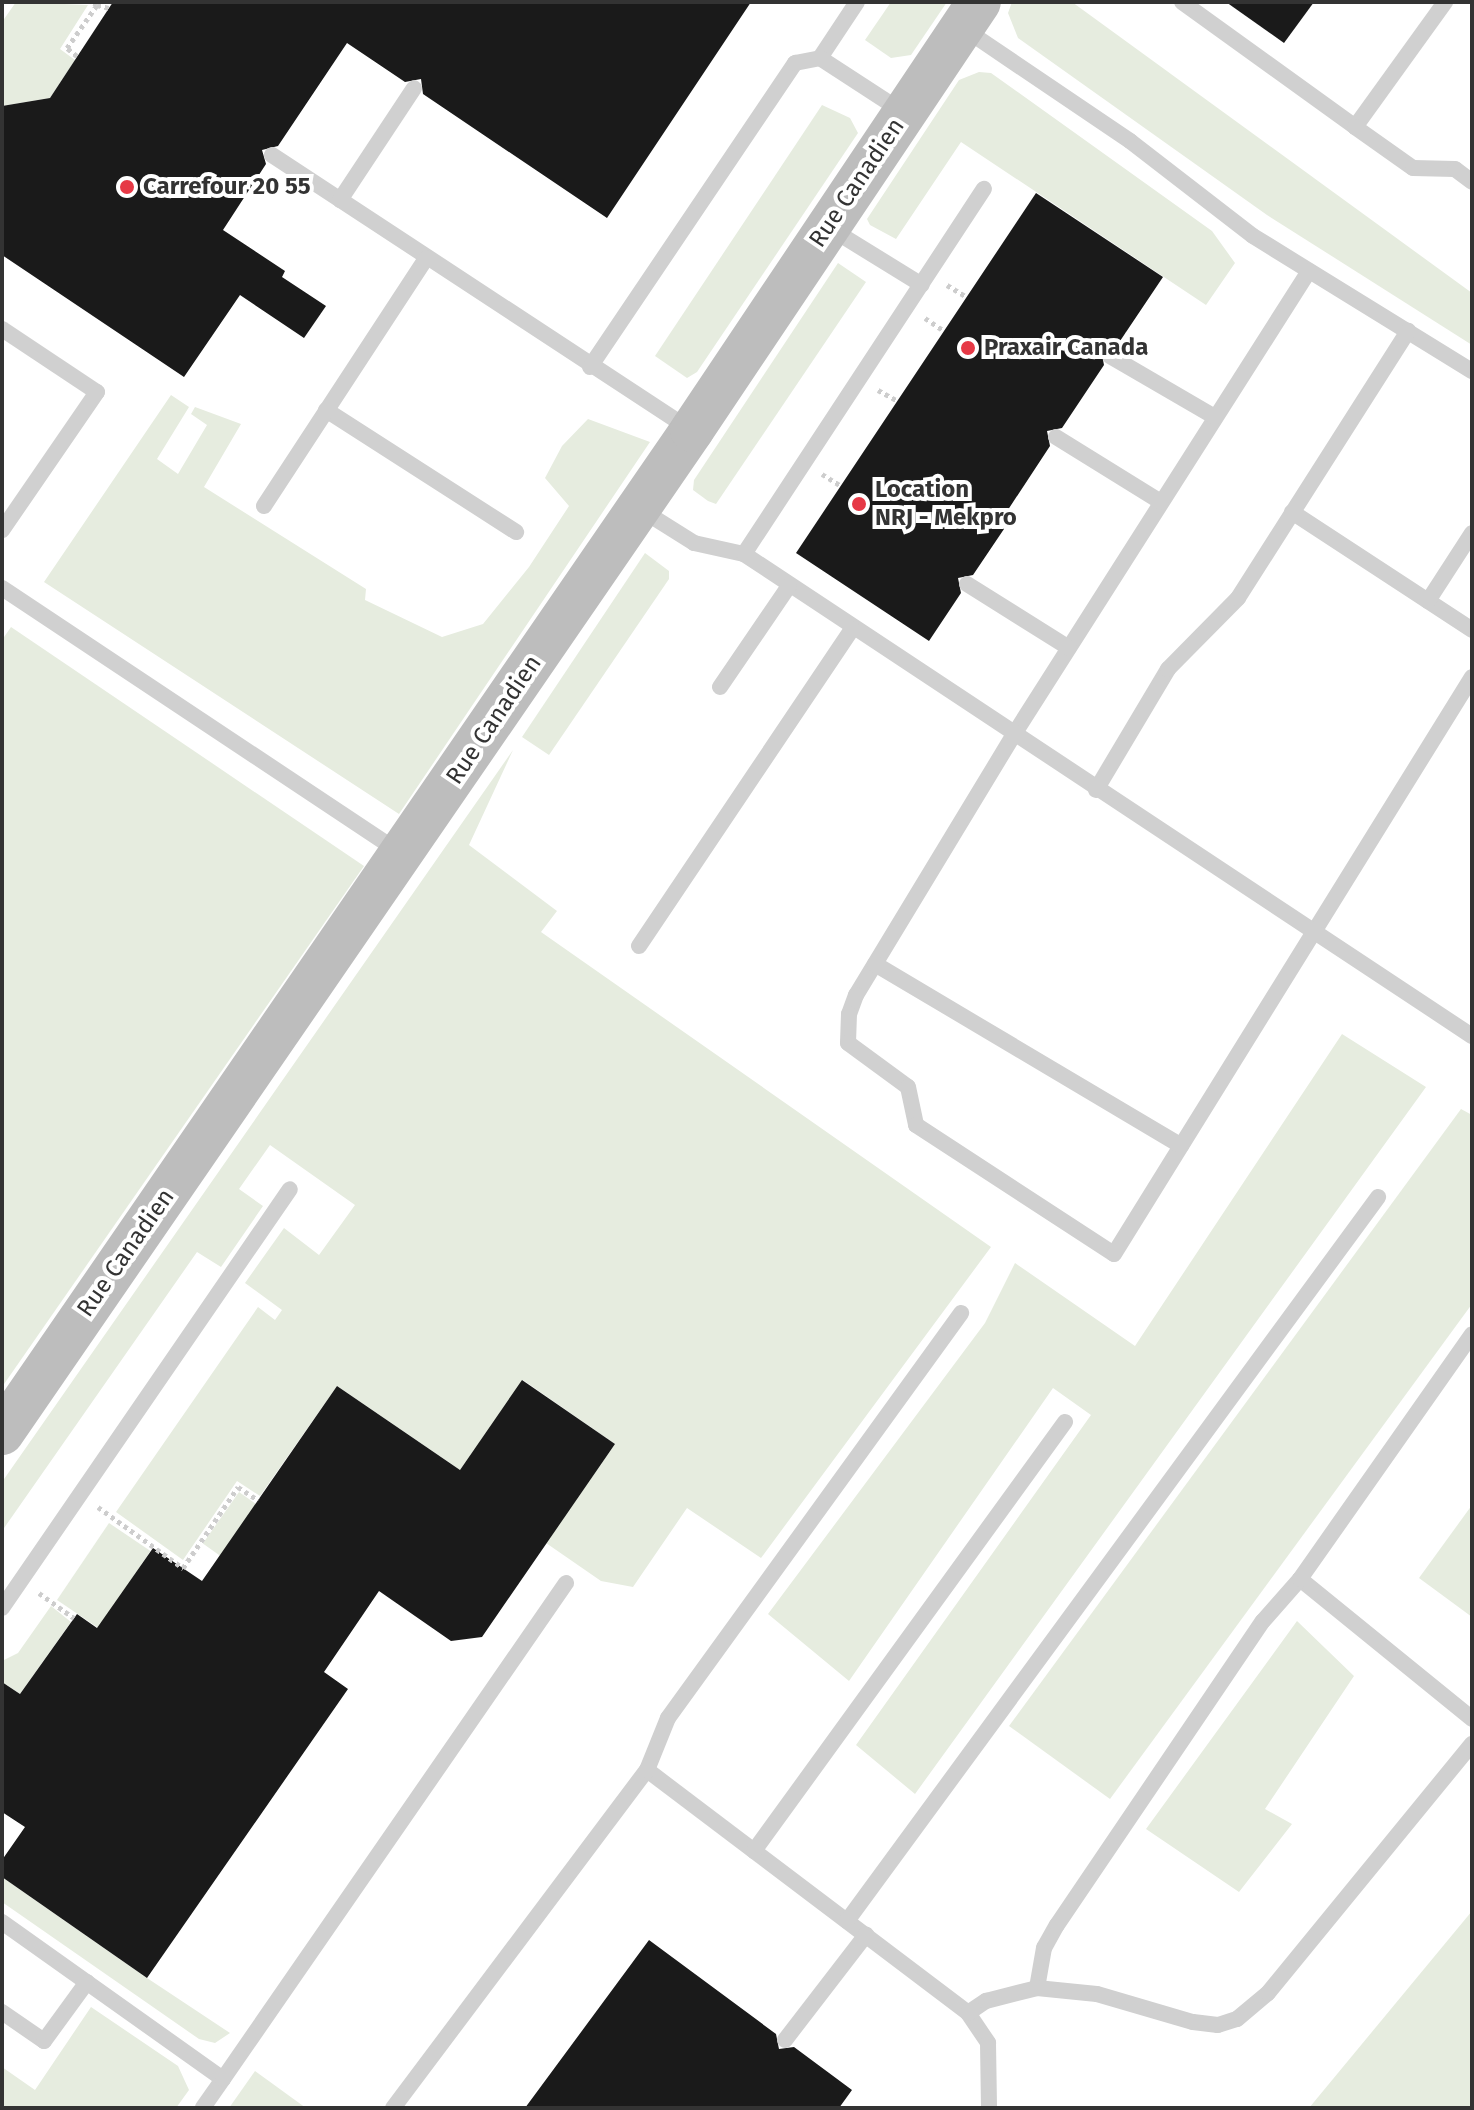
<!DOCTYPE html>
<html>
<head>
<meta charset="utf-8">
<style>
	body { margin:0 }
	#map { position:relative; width:1474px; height:2110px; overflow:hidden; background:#fff; font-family:"Fira Sans",sans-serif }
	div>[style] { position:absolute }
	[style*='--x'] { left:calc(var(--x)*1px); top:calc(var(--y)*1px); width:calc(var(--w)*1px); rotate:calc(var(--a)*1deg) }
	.green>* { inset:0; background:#e6ecdf; transform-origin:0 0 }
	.building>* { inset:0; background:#1a1a1a }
	.path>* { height:5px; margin-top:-2.5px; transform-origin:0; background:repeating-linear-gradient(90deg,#cdcdcd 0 4px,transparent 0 8px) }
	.lane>* { height:16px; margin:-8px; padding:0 8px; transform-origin:8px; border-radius:8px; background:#d0d0d0 }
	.secondary>* { height:44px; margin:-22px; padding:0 22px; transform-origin:22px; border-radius:22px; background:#bdbdbd }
	.dots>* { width:22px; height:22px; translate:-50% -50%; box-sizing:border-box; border:4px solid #fff; border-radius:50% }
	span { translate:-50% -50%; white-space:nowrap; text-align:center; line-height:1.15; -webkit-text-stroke:8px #fff; paint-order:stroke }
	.street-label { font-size:24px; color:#333 }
	.poi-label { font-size:24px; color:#333; font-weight:700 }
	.left { translate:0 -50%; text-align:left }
	.frame { position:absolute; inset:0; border:4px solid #333; pointer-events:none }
</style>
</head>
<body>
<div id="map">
	<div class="green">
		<i style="clip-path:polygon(16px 2px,88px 5px,60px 49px,75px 60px,50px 98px,2px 106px,2px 22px)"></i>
		<i style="clip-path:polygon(891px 2px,947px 2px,911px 55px,891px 58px,865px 40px)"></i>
		<i style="clip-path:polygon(1012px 2px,1072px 2px,1472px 293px,1472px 345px,1267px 215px,1018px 38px,1008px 13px)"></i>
		<i style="clip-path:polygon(979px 72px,991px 73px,1212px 231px,1235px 263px,1206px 305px,961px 142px,896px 239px,870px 225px,867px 219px,959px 80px)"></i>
		<i style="clip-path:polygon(822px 105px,850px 118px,858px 133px,697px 372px,687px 378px,655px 356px)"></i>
		<i style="clip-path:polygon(838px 263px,866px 282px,716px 504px,708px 501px,693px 490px,694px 480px)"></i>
		<i style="clip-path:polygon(171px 395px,189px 407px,157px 459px,178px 474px,207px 425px,191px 414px,195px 407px,241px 424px,204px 487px,366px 589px,365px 600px,442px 637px,483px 624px,529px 567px,569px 506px,545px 478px,562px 446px,588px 419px,650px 442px,399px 814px,44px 582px)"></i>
		<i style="clip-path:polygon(645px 553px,669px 571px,669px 579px,549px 755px,522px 737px)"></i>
		<i style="clip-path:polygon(11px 627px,364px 866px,2px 1387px,2px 640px)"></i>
		<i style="clip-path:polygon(513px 750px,469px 845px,557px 911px,541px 932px,991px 1247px,761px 1558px,687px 1508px,633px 1587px,601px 1581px,546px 1543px,615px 1444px,523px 1380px,460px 1470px,337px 1386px,260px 1496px,237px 1481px,183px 1560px,116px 1512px,258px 1307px,275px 1320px,282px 1310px,245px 1283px,284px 1228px,319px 1255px,355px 1205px,270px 1145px,239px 1189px,263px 1206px,221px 1267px,197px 1252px,2px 1531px,2px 1482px)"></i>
		<i style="clip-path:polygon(1342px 1034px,1426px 1087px,915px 1794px,856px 1745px,1091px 1415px,1053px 1388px,849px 1681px,768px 1614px,985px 1323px,1015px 1263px,1135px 1346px)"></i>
		<i style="clip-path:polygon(1461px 1109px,1472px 1115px,1472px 1304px,1110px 1799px,1009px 1726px)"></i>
		<i style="left:239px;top:1492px;width:21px;height:63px;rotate:35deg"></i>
		<i style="clip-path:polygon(1472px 1505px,1472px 1617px,1419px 1578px)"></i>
		<i style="left:109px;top:1523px;width:50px;height:93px;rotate:34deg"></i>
		<i style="clip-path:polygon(51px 1606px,71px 1622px,20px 1694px,7px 1685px,2px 1692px,2px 1661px,18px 1653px)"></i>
		<i style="clip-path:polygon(1297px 1621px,1354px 1676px,1265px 1809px,1292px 1824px,1239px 1892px,1146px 1829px)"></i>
		<i style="clip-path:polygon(2px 1877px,147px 1978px,230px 2033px,215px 2043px,199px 2039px,2px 1902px)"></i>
		<i style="clip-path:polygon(1472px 1911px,1472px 2108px,1309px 2108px)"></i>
		<i style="clip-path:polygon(91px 2007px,178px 2066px,189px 2090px,176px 2108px,2px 2108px,2px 2067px,35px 2090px)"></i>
		<i style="clip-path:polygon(255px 2071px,306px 2108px,229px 2108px)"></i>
	</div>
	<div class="building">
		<i style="clip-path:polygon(113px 2px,751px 2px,607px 218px,423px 94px,421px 79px,405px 82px,347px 43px,278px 146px,262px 150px,266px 164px,223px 230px,285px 271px,282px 277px,326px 306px,304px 338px,240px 295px,184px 377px,2px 255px,2px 106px,50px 98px)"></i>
		<i style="clip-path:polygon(1226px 2px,1314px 2px,1284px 43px)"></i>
		<i style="clip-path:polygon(1036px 193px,1163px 277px,1116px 347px,1101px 350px,1104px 365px,1062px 428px,1047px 431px,1050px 446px,998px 525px,1004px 529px,973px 575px,958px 578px,961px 593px,929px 641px,796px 553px)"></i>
		<i style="clip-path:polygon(522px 1380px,615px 1444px,482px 1637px,451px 1641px,379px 1591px,324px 1672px,348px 1689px,147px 1978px,2px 1877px,2px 1860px,25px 1827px,2px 1812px,2px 1682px,20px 1694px,77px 1614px,97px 1628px,153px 1548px,202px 1581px,337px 1386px,460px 1470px)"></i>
		<i style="clip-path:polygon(649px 1940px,776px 2034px,779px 2049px,794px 2047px,852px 2090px,839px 2108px,525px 2108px)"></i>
	</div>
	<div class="path">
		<i style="--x:97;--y:5;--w:12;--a:14"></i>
		<i style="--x:77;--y:56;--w:13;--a:-141"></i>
		<i style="--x:67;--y:48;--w:52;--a:-55.1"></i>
		<i style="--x:97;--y:5;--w:5;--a:-143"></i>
		<i style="--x:947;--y:285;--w:23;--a:31"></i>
		<i style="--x:925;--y:318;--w:23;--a:34"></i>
		<i style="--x:878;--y:390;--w:23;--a:29"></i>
		<i style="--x:822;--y:474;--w:22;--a:32"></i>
		<i style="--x:98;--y:1507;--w:105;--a:35.7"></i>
		<i style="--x:183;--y:1568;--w:98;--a:-55.8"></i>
		<i style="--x:238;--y:1487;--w:24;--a:33"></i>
		<i style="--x:39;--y:1593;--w:43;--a:35.5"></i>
	</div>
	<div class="lane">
		<i style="--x:857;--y:2;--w:67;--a:123.5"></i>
		<i style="--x:820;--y:58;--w:99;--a:33"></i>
		<i style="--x:1182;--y:2;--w:213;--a:35.8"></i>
		<i style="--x:1355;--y:127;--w:154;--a:-54.2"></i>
		<i style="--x:963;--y:28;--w:202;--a:34.1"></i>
		<i style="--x:1130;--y:141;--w:155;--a:37.7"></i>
		<i style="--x:1253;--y:236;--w:257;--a:31.7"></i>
		<i style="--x:1355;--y:127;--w:71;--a:35.3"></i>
		<i style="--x:1413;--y:168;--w:42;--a:1.4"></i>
		<i style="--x:1455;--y:169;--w:21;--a:37"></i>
		<i style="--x:272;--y:155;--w:501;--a:33.28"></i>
		<i style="--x:340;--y:200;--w:134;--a:-56.5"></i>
		<i style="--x:828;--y:227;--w:110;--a:31.7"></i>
		<i style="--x:1309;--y:271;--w:551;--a:122.48"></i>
		<i style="--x:1013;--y:736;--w:303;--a:121.2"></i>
		<i style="--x:856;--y:995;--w:20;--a:110"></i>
		<i style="--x:849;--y:1014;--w:29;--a:92"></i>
		<i style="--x:848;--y:1043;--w:74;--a:36.3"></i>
		<i style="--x:908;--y:1087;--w:39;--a:78"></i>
		<i style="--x:916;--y:1125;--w:236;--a:33.1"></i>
		<i style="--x:1114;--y:1254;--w:679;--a:-58.18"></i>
		<i style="--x:2;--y:329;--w:114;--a:33.6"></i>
		<i style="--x:97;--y:392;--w:168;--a:124.5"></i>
		<i style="--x:1110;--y:356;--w:121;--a:30.2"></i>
		<i style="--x:590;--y:367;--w:367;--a:-56"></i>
		<i style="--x:795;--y:63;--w:25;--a:-11"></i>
		<i style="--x:326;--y:410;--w:226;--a:32.7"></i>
		<i style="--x:1056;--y:437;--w:123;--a:31.8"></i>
		<i style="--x:264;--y:506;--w:296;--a:-56.8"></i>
		<i style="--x:640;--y:509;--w:64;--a:32.2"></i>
		<i style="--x:694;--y:543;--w:51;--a:12.4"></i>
		<i style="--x:744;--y:554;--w:873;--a:33.51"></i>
		<i style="--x:1292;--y:512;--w:215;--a:33.2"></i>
		<i style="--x:744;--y:554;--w:437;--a:-56.7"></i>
		<i style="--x:967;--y:584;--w:120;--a:32.1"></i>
		<i style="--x:2;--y:588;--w:479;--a:33.6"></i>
		<i style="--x:1428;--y:601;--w:81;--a:-57.1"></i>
		<i style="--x:720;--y:687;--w:122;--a:-55.7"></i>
		<i style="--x:1096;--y:790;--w:141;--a:-59.2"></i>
		<i style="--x:1168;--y:669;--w:100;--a:-45.4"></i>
		<i style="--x:1238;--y:598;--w:317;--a:-57.5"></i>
		<i style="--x:639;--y:946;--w:382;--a:-56.1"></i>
		<i style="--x:875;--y:964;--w:356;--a:30.7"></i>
		<i style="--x:1300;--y:1579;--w:222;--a:39.1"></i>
		<i style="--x:2;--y:1608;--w:508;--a:-55.5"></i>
		<i style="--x:647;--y:1770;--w:403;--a:37.1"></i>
		<i style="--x:968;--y:2013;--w:36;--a:56"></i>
		<i style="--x:988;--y:2043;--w:65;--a:89.1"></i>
		<i style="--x:754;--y:1851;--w:530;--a:-54.06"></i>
		<i style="--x:847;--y:1921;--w:898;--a:-53.74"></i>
		<i style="--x:2;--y:1922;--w:271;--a:35.4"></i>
		<i style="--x:223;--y:2079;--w:35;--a:125"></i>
		<i style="--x:1037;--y:1988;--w:41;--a:-80.1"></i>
		<i style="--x:1044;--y:1948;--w:26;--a:-61"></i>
		<i style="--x:1057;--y:1925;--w:367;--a:-55.9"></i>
		<i style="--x:1263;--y:1621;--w:56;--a:-48.6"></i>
		<i style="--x:1300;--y:1579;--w:299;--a:-54.9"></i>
		<i style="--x:2;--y:2012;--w:51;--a:34.6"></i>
		<i style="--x:44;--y:2041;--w:73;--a:-53.9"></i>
		<i style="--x:968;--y:2013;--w:22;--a:-34"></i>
		<i style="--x:986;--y:2001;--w:53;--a:-14.3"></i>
		<i style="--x:1037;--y:1988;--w:60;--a:5.7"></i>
		<i style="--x:1097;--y:1994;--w:100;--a:16.3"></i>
		<i style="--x:1193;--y:2022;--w:25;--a:7"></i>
		<i style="--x:1218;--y:2025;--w:20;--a:-18"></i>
		<i style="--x:1237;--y:2019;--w:40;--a:-40"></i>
		<i style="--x:1268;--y:1993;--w:322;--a:-50.7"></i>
		<i style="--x:785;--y:2040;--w:133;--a:-52.4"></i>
		<i style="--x:223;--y:2079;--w:603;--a:-55.33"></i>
		<i style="--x:393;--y:2108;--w:423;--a:-53.1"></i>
		<i style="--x:647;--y:1770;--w:56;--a:-68"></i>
		<i style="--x:668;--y:1718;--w:500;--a:-54.1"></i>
	</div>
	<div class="secondary">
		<i style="--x:2;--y:1433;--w:1217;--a:-55.47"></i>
		<i style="--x:692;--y:430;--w:515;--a:-56.16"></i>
	</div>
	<div class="dots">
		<i style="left:127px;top:187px;background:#e63946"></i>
		<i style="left:968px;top:348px;background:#e63946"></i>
		<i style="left:859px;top:504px;background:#e63946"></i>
	</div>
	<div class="street-label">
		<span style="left:857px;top:183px;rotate:-56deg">Rue Canadien</span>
		<span style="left:494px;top:720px;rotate:-56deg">Rue Canadien</span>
		<span style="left:126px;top:1253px;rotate:-55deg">Rue Canadien</span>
	</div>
	<div class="poi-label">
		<span class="left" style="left:143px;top:187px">Carrefour 20 55</span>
		<span class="left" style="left:984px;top:348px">Praxair Canada</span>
		<span class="left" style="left:875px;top:504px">Location<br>NRJ - Mekpro</span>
	</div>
	<div class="frame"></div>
</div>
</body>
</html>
